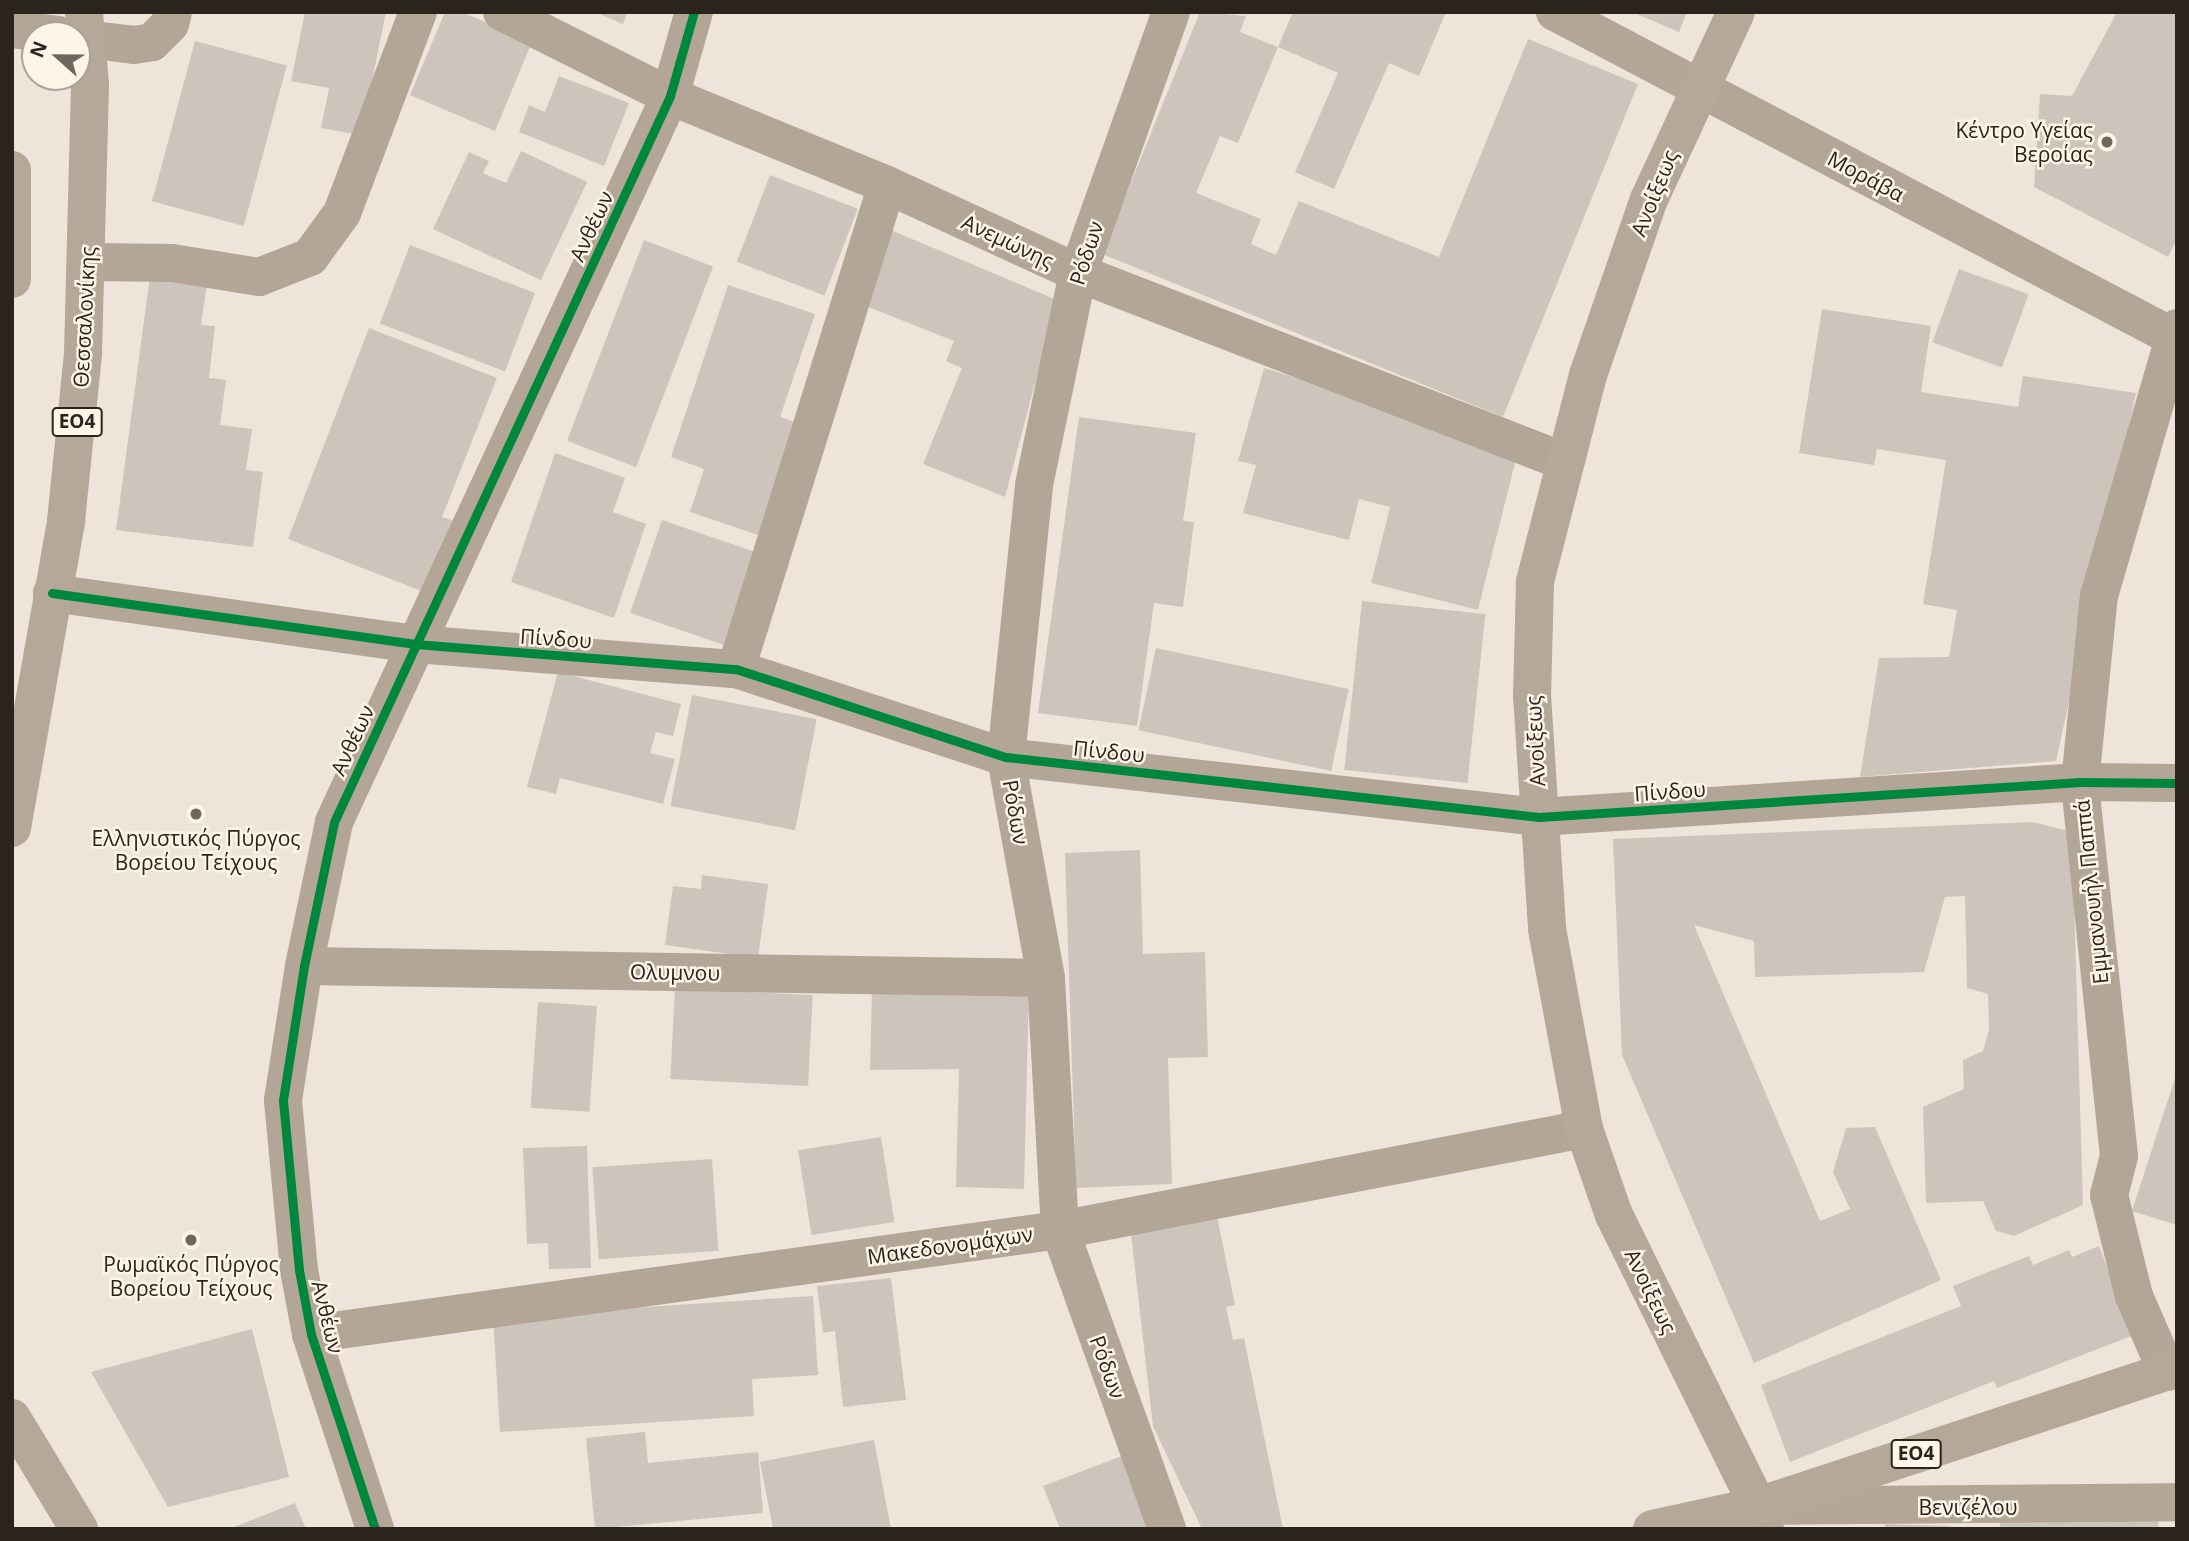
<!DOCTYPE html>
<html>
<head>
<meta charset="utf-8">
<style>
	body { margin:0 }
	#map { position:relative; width:2189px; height:1541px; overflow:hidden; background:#efe4d9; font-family:"Open Sans",sans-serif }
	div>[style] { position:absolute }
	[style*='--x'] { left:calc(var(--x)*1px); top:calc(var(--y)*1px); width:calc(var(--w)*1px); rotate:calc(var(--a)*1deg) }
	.building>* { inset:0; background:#cdc5bc; transform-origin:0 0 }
	.minor>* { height:38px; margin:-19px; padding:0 19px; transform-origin:19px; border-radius:19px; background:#b3a697 }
	.major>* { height:38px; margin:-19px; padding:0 19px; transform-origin:19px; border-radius:19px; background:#b5a899 }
	.cycleway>* { height:9px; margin:-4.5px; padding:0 4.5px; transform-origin:4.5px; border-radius:4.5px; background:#00873e }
	.dots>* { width:19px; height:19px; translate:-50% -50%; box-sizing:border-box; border:4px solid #fff4e8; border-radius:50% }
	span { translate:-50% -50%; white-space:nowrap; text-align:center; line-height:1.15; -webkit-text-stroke:5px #fff4e8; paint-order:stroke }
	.shield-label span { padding:2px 5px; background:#fff4e8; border:2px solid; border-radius:5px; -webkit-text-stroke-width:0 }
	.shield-label { font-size:19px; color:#2a241c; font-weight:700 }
	.poi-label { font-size:21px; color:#2a241c }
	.right { translate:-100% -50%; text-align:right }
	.street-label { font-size:21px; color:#2a241c }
	.frame { position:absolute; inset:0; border:14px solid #2a241c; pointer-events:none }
	.north { position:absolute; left:21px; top:21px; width:70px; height:70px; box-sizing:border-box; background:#fff4e8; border:2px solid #aaa196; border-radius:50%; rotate:291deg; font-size:19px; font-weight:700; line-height:28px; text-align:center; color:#2a241c }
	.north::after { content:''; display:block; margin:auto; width:24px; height:32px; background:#6f675e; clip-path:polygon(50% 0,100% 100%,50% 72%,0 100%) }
</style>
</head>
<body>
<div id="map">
	<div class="building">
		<i style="clip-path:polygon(305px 12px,386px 12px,361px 135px,321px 128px,329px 88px,291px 81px)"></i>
		<i style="clip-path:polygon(445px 12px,462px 12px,532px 42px,495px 131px,410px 95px)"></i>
		<i style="clip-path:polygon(595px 12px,627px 12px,623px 24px)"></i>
		<i style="clip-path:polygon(1200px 12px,1246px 16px,1240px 32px,1278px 47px,1238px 143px,1220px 136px,1196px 193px,1261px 219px,1251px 244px,1276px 255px,1299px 201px,1439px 257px,1528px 39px,1638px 84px,1503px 417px,1102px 254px)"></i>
		<i style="clip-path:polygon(1293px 12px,1446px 12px,1419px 76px,1389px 63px,1334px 189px,1295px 172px,1338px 73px,1278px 47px)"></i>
		<i style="clip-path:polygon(1632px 12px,1687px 12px,1679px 32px)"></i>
		<i style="clip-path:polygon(2117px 12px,2177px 12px,2177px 239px,2168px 257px,2034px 187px,2040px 94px,2072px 96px)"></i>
		<i style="left:195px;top:41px;width:95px;height:166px;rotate:15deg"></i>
		<i style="clip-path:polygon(559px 76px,629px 103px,604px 166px,519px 132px,529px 105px,545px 112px)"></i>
		<i style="clip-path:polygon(521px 151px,587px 182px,541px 280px,433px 229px,469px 152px,489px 161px,483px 173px,506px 183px)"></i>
		<i style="left:770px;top:175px;width:94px;height:93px;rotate:21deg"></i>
		<i style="clip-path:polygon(886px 228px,1057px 300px,1005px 497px,923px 464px,962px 368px,946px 361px,954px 341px,861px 304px)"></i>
		<i style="left:644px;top:240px;width:74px;height:215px;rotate:21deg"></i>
		<i style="left:410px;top:245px;width:134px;height:84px;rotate:21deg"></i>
		<i style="left:1959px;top:269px;width:74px;height:78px;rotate:20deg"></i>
		<i style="clip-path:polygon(150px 276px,207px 284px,201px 325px,215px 326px,209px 378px,226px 380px,220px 425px,252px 429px,246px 470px,263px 472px,253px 547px,116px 530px)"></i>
		<i style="clip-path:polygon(728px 285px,815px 314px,780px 417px,801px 424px,764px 537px,690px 512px,704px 469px,671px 457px)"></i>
		<i style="clip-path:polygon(1822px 309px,1931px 326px,1921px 392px,2018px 407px,2023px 376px,2136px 393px,2056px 761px,1860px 777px,1879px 658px,1949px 657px,1957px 610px,1923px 604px,1946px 460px,1877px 449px,1874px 465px,1799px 453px)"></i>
		<i style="clip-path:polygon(369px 328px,497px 378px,442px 517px,457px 522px,429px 594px,288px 539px)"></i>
		<i style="clip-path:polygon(1264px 368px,1519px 447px,1478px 610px,1371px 583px,1390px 507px,1359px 499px,1349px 540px,1243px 513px,1256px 465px,1238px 461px)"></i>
		<i style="clip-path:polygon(1079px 417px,1196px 433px,1183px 521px,1194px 522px,1183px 607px,1154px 603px,1137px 726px,1038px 713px)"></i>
		<i style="clip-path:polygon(555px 453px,625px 478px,613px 512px,646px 524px,614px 618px,511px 582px)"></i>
		<i style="left:662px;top:520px;width:107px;height:98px;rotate:19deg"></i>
		<i style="left:1362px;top:601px;width:124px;height:170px;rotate:6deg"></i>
		<i style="left:1156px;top:648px;width:197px;height:84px;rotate:12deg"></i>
		<i style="clip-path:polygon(558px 672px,681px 704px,673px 736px,656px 732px,650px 753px,675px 759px,663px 804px,560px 778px,556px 794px,527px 787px)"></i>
		<i style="left:692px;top:695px;width:127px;height:113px;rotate:11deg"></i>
		<i style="clip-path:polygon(2033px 822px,2072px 832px,2083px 1205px,2014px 1236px,1996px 1231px,1983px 1201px,1926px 1203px,1923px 1107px,1964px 1089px,1963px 1060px,1983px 1051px,1989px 1030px,1988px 994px,1967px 988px,1965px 896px,1945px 897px,1924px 972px,1755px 977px,1754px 941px,1694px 925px,1820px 1221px,1850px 1209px,1833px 1172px,1846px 1128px,1875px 1127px,1941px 1280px,1754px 1363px,1622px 1055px,1613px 839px)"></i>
		<i style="clip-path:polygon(1140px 850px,1143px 954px,1205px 952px,1208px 1057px,1168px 1058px,1172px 1184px,1076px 1188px,1065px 853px)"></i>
		<i style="clip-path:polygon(702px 875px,768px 884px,758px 958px,665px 945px,673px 886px,701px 889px)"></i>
		<i style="clip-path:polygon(872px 987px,1029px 990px,1024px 1189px,956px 1187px,959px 1069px,870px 1070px)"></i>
		<i style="left:675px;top:988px;width:138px;height:91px;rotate:3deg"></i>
		<i style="left:538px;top:1002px;width:59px;height:106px;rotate:4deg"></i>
		<i style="clip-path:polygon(2176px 1075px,2177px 1075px,2177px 1225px,2132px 1211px)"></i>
		<i style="left:881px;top:1137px;width:86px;height:84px;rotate:81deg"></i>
		<i style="clip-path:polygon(587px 1146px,591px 1268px,549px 1269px,548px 1243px,527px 1244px,523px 1148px)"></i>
		<i style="left:712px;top:1159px;width:92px;height:120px;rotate:86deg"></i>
		<i style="clip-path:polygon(1217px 1216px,1235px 1305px,1226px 1307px,1233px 1340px,1244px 1338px,1283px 1529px,1202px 1529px,1153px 1426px,1131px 1234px)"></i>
		<i style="clip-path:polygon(2099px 1246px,2134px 1335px,1997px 1388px,1994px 1381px,1790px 1462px,1761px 1385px,1961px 1306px,1953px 1286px,2029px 1256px,2033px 1265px,2069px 1250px,2072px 1257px)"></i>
		<i style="clip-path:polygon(891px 1278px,906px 1400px,843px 1407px,835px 1331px,823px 1333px,817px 1286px)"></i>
		<i style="clip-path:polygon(813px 1296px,818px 1375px,752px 1379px,754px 1416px,500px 1432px,493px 1317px)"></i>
		<i style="clip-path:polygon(252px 1329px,289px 1477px,168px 1507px,91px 1372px)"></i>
		<i style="clip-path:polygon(645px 1432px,648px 1463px,758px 1452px,763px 1513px,595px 1529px,586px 1438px)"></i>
		<i style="clip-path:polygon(874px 1440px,891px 1529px,773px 1529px,760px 1462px)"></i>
		<i style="clip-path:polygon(1122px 1456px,1150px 1529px,1060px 1529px,1043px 1486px)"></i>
		<i style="clip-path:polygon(295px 1503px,306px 1529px,229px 1529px)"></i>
		<i style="clip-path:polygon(2001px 1512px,2159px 1517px,2158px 1529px,2000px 1529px)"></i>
		<i style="clip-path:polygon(1885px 1524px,1951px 1526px,1951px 1529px,1885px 1529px)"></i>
	</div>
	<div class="minor">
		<i style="--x:502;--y:12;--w:188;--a:26.6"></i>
		<i style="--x:670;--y:96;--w:235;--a:22.3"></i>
		<i style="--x:887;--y:185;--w:210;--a:24.7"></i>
		<i style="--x:1078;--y:273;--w:520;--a:21.19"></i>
		<i style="--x:1555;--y:12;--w:703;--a:27.73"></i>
		<i style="--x:12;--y:29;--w:46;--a:7.4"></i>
		<i style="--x:77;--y:38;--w:57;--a:7"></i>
		<i style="--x:134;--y:45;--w:18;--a:-9"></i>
		<i style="--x:152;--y:42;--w:25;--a:-45"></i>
		<i style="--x:170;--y:24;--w:12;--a:-76"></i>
		<i style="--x:88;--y:262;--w:84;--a:0.7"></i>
		<i style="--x:172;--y:263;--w:88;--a:9.1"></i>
		<i style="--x:259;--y:277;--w:55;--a:-21.4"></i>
		<i style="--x:310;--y:257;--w:54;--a:-54"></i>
		<i style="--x:342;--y:213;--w:215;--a:-69.3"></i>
		<i style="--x:52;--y:593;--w:367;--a:8"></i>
		<i style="--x:415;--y:644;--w:322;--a:4.5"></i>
		<i style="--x:736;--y:669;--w:284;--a:18.1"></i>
		<i style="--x:1006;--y:757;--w:536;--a:6.42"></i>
		<i style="--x:1539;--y:817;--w:542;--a:-3.7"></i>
		<i style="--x:2080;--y:782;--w:97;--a:0.6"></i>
		<i style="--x:736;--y:669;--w:507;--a:-72.67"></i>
		<i style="--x:304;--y:966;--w:742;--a:0.93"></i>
		<i style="--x:311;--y:1334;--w:756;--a:-7.91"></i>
		<i style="--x:1060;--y:1230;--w:534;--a:-10.91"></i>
		<i style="--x:2167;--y:1372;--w:83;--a:-113.5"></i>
		<i style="--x:2134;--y:1296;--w:104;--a:-103.9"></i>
		<i style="--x:2109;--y:1195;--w:40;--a:-75.6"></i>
		<i style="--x:2119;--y:1156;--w:376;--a:-96"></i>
		<i style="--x:2080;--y:782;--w:187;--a:-84.2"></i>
		<i style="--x:2099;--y:596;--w:279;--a:-73.8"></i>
		<i style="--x:375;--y:1529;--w:205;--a:-108.2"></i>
		<i style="--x:311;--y:1334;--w:65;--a:-100.6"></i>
		<i style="--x:299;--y:1270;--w:171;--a:-95.4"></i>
		<i style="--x:283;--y:1100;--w:136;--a:-81.1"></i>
		<i style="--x:304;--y:966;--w:147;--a:-78.2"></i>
		<i style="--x:334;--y:822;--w:800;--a:-65.16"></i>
		<i style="--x:670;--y:96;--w:87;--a:-74.1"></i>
		<i style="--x:1167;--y:1529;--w:318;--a:-109.7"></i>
		<i style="--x:1060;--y:1230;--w:252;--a:-93.2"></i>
		<i style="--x:1046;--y:978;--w:225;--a:-100.3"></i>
		<i style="--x:1006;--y:757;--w:273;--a:-84.1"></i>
		<i style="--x:1034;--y:485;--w:217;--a:-78.3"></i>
		<i style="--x:1078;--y:273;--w:277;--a:-70.4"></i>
		<i style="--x:1765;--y:1529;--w:24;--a:-107"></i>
		<i style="--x:1758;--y:1506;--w:419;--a:-0.5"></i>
	</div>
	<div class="major">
		<i style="--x:1736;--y:12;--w:206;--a:114.9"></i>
		<i style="--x:1649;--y:199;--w:186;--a:109.1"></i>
		<i style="--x:1588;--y:375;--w:214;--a:104.4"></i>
		<i style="--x:1535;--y:582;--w:113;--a:91.5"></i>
		<i style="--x:1532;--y:695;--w:234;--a:86.3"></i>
		<i style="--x:1547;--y:929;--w:203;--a:79.5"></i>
		<i style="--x:1584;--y:1129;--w:91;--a:70.8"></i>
		<i style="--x:1614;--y:1215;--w:325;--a:63.7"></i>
		<i style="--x:12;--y:170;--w:109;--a:90"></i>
		<i style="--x:12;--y:828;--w:312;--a:-80"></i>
		<i style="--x:66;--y:521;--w:169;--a:-84.2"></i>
		<i style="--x:83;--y:353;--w:268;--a:-88.5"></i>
		<i style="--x:90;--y:85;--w:73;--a:-94.7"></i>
		<i style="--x:12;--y:1418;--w:130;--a:58.9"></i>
		<i style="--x:1652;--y:1529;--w:108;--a:-12.2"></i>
		<i style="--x:1758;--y:1506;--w:441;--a:-18.2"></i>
	</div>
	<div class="cycleway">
		<i style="--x:52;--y:593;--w:367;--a:8"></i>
		<i style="--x:415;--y:644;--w:322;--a:4.5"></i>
		<i style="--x:736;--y:669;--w:284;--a:18.1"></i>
		<i style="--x:1006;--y:757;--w:536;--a:6.42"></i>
		<i style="--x:1539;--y:817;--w:542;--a:-3.7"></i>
		<i style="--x:2080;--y:782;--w:97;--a:0.6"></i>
		<i style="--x:375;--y:1529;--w:205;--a:-108.2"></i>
		<i style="--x:311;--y:1334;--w:65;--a:-100.6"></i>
		<i style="--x:299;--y:1270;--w:171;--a:-95.4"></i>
		<i style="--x:283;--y:1100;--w:136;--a:-81.1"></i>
		<i style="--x:304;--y:966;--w:147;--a:-78.2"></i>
		<i style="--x:334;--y:822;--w:800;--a:-65.16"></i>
		<i style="--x:670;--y:96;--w:87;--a:-74.1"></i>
	</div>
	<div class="dots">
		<i style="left:2107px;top:142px;background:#6f675e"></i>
		<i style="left:196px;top:814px;background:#6f675e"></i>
		<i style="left:191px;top:1240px;background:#6f675e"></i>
	</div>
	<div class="shield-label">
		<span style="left:77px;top:422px">ΕΟ4</span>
		<span style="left:1916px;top:1454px">ΕΟ4</span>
	</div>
	<div class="poi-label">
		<span class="right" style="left:2093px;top:142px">Κέντρο Υγείας<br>Βεροίας</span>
		<span style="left:196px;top:850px">Ελληνιστικός Πύργος<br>Βορείου Τείχους</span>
		<span style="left:191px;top:1276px">Ρωμαϊκός Πύργος<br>Βορείου Τείχους</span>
	</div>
	<div class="street-label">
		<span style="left:1866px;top:176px;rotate:28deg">Μοράβα</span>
		<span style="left:1654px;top:193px;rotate:-68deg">Ανοίξεως</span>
		<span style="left:591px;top:226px;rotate:-65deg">Ανθέων</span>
		<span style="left:1008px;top:241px;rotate:25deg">Ανεμώνης</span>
		<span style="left:1086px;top:253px;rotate:-72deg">Ρόδων</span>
		<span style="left:84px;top:317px;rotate:-87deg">Θεσσαλονίκης</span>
		<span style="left:556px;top:638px;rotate:4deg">Πίνδου</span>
		<span style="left:352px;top:740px;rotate:-65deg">Ανθέων</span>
		<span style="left:1535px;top:741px;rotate:-93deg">Ανοίξεως</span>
		<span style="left:1109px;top:751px;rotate:6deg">Πίνδου</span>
		<span style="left:1670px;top:791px;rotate:-4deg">Πίνδου</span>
		<span style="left:1016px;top:812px;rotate:80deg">Ρόδων</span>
		<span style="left:2091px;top:892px;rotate:-96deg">Εμμανουήλ Παππά</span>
		<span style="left:675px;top:972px;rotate:1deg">Ολυμνου</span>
		<span style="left:950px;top:1245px;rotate:-8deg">Μακεδονομάχων</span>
		<span style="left:1651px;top:1291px;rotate:64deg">Ανοίξεως</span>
		<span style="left:328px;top:1317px;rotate:76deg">Ανθέων</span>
		<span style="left:1108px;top:1367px;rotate:70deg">Ρόδων</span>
		<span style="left:1968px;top:1507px">Βενιζέλου</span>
	</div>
	<div class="frame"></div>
	<div class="north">N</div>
</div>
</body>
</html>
